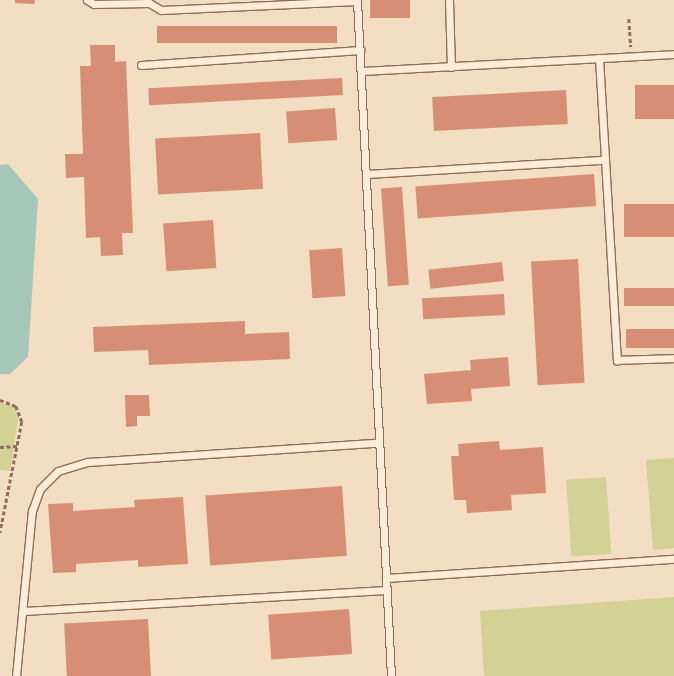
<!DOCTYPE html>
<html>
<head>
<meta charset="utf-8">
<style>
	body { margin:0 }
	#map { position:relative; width:674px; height:676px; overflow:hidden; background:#f3dec3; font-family:Lora,serif }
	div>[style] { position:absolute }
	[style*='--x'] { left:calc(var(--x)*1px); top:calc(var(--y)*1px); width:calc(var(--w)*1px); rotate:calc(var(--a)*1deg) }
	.green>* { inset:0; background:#d3d196; transform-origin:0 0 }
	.water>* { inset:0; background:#a6c6b8 }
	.building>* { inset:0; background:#d68e75; transform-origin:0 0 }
	.path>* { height:2.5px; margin-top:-1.25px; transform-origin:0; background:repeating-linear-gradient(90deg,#906d57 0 4px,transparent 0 6.5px) }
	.roads { filter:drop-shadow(1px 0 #906d57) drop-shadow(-1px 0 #906d57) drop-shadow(0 1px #906d57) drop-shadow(0 -1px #906d57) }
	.service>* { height:7px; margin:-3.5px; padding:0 3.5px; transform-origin:3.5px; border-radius:3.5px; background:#fdecd8 }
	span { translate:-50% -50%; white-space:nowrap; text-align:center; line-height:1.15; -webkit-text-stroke:4.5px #fae9d4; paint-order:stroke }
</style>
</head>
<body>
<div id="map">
	<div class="green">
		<i style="clip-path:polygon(0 403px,12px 405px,19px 414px,10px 471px,0 470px)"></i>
		<i style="clip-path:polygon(674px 458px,674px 548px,653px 550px,646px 460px)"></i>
		<i style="left:606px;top:477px;width:77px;height:40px;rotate:86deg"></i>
		<i style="clip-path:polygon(674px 597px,674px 676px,484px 676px,480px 611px)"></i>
	</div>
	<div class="water">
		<i style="clip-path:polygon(8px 164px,38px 199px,28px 357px,10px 374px,0 374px,0 165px)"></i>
	</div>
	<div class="building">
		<i style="clip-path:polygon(15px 0,35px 0,34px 4px,15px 3px)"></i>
		<i style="left:370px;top:0;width:40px;height:18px"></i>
		<i style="left:337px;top:26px;width:17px;height:180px;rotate:90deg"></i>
		<i style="clip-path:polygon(90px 45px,115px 45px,115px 62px,126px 61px,133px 233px,122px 233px,123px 255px,101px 256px,100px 237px,86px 238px,84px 177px,66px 178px,65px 154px,83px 154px,80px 66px,91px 66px)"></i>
		<i style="left:342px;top:78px;width:17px;height:194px;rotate:87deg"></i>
		<i style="left:674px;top:85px;width:34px;height:39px;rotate:90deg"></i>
		<i style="left:566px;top:90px;width:34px;height:134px;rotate:87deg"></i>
		<i style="left:335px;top:108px;width:32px;height:49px;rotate:86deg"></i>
		<i style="left:260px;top:133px;width:56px;height:105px;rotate:87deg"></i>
		<i style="left:594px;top:174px;width:32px;height:179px;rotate:86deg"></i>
		<i style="left:402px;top:187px;width:98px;height:21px;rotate:86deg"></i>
		<i style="left:674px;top:204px;width:33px;height:50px;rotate:90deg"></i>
		<i style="left:213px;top:220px;width:48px;height:50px;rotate:86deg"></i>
		<i style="left:342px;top:248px;width:48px;height:33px;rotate:86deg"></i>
		<i style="left:578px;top:259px;width:124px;height:47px;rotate:87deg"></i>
		<i style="left:502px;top:262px;width:19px;height:74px;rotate:84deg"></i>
		<i style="left:674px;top:288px;width:18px;height:50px;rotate:90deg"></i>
		<i style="left:504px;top:294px;width:21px;height:82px;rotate:87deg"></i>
		<i style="clip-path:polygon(245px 321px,245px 334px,289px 332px,290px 359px,149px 365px,148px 350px,94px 352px,93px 327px)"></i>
		<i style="left:674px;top:329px;width:19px;height:48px;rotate:90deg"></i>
		<i style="clip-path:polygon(508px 357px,510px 386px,471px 389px,472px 401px,427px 404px,424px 374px,471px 370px,470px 360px)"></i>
		<i style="clip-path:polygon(125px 395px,149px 395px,150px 416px,137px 416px,137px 426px,126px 427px)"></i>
		<i style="clip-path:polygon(499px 441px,500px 450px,543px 447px,546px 493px,511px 495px,512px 510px,467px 513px,466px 500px,454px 500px,451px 456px,459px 456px,458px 444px)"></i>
		<i style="left:342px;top:486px;width:70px;height:137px;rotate:86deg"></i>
		<i style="clip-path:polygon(183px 497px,188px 564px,138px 567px,138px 560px,76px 564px,76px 572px,53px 573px,48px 504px,73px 503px,73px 511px,135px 507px,134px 500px)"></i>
		<i style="left:349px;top:609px;width:45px;height:81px;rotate:86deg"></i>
		<i style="left:148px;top:619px;width:57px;height:84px;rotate:87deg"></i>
	</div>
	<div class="path">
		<i style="--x:629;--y:19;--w:28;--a:86"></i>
		<i style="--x:0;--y:400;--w:17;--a:21"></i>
		<i style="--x:16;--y:406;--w:17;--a:69"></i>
		<i style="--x:22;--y:422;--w:113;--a:101.2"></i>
		<i style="--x:0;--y:447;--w:18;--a:-3"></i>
	</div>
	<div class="roads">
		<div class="service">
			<i style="--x:87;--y:0;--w:8;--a:30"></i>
			<i style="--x:94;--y:4;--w:55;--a:-1"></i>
			<i style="--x:149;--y:3;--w:14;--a:30"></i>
			<i style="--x:161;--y:10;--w:196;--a:-2.6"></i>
			<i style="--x:357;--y:0;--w:677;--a:87.12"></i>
			<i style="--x:449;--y:0;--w:67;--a:88.3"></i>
			<i style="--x:599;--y:58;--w:303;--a:86.6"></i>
			<i style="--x:617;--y:360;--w:57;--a:-2"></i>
			<i style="--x:141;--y:65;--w:220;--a:-3.9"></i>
			<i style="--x:362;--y:71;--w:312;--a:-3.1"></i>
			<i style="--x:366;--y:174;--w:239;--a:-3.4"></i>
			<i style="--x:386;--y:578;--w:289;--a:-3.8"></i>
			<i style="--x:23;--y:611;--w:364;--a:-3.3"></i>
			<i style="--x:16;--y:676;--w:166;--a:-84.5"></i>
			<i style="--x:32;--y:511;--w:23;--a:-70"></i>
			<i style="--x:40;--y:489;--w:25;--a:-45"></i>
			<i style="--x:58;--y:471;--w:31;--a:-17"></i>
			<i style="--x:88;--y:462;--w:289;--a:-3.8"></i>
		</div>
	</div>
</div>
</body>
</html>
